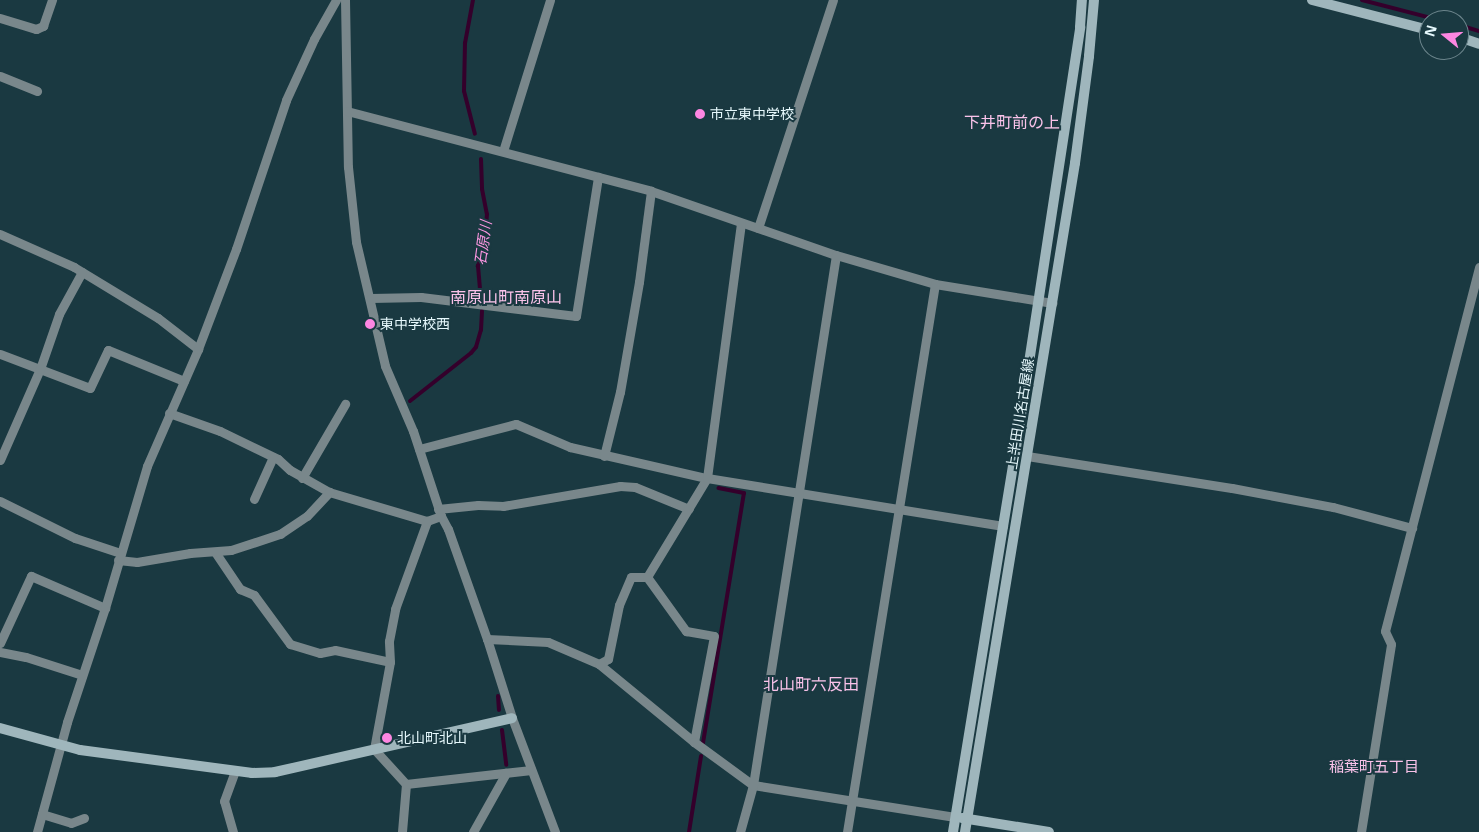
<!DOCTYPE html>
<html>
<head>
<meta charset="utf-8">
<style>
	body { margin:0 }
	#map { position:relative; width:1479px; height:832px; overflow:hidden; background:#1a3941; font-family:"Noto Sans","Noto Sans JP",sans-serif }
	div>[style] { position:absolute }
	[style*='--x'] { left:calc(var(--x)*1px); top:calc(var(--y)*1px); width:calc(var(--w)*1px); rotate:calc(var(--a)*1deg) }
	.stream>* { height:4px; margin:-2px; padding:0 2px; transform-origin:2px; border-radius:2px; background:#34002b }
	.street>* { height:9px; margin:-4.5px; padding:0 4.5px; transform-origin:4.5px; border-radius:4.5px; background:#79878b }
	.secondary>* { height:10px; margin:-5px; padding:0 5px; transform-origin:5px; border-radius:5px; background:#9fb6bc }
	.dots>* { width:14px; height:14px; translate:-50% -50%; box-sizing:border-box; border:2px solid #1a3941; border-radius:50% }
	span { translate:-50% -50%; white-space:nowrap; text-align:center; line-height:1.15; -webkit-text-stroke:4px #1a3941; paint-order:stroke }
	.poi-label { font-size:14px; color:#e6f8fc }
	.left { translate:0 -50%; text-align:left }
	.street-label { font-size:14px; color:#e6f8fc }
	.water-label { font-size:15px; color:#fb96e1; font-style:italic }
	.neighbourhood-label { font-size:15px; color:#f9c2e9 }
	.quarter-label { font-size:16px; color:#f9c2e9 }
	.north { position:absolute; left:1419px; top:10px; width:50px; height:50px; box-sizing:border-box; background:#1a3941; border:1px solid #6c858c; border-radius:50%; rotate:287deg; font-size:14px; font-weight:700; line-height:20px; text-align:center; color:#e6f8fc }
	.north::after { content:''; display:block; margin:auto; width:18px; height:22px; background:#fd86e1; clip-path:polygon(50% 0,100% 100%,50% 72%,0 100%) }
</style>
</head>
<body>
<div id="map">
	<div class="stream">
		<i style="--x:473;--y:0;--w:44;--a:100.5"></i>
		<i style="--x:465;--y:43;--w:48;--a:91.2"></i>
		<i style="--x:464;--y:91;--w:44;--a:75.7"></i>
		<i style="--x:1362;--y:0;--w:80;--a:14.6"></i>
		<i style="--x:1459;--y:25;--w:21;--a:17"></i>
		<i style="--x:481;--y:159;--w:30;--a:88"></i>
		<i style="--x:482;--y:189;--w:25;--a:79"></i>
		<i style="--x:487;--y:214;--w:25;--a:95"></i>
		<i style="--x:485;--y:239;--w:28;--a:105"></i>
		<i style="--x:478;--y:266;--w:32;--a:85"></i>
		<i style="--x:410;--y:401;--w:78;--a:-38.2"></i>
		<i style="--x:471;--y:353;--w:8;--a:-50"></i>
		<i style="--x:476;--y:347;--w:18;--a:-74"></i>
		<i style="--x:481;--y:330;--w:19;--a:-87"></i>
		<i style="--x:498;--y:696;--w:14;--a:86"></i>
		<i style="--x:502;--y:730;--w:35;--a:83"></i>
		<i style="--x:703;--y:743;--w:253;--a:-80.7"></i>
		<i style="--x:744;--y:493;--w:26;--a:-169"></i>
		<i style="--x:689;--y:832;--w:77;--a:-81"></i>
	</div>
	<div class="street">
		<i style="--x:345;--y:0;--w:167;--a:89"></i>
		<i style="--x:348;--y:167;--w:75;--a:83.9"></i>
		<i style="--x:356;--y:242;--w:127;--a:76.8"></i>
		<i style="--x:385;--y:366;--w:71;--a:66.7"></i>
		<i style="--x:413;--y:431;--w:89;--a:71.8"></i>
		<i style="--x:441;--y:516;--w:15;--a:62"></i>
		<i style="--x:448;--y:529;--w:117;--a:70.5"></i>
		<i style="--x:487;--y:639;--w:83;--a:72.4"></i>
		<i style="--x:512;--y:718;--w:122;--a:69.3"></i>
		<i style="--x:0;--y:18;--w:38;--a:17"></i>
		<i style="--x:36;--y:29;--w:8;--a:-23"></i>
		<i style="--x:43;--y:26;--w:28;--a:-71"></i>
		<i style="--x:0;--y:76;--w:40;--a:22"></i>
		<i style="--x:347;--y:111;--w:314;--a:14.7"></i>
		<i style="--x:651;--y:191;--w:196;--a:19.1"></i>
		<i style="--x:836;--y:255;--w:103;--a:16.3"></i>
		<i style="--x:935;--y:284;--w:119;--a:9.2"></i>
		<i style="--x:503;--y:151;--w:158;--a:-72.7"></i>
		<i style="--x:758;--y:228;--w:240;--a:-71.8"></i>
		<i style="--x:0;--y:234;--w:81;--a:24"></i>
		<i style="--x:74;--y:267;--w:98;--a:31.3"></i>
		<i style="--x:158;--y:318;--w:51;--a:37.8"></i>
		<i style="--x:371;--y:298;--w:50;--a:-1.1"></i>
		<i style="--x:421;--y:297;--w:156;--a:7"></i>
		<i style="--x:576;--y:316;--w:141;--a:-81"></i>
		<i style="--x:0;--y:354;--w:96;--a:20.7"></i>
		<i style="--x:90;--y:388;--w:42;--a:-64.7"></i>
		<i style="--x:108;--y:350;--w:82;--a:22.2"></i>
		<i style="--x:169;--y:413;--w:54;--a:19.4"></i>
		<i style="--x:220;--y:431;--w:64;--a:25.8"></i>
		<i style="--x:278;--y:459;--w:16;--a:43"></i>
		<i style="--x:290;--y:470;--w:45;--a:29.4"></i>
		<i style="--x:329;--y:492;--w:102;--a:16.5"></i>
		<i style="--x:427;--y:521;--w:15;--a:-20"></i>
		<i style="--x:419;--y:449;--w:100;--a:-14.5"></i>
		<i style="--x:516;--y:424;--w:59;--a:23.1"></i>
		<i style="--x:570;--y:447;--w:140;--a:12.8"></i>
		<i style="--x:707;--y:478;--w:300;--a:9.2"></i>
		<i style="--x:604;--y:456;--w:66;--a:-76"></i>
		<i style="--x:620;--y:392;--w:112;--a:-80.2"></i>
		<i style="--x:639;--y:282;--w:92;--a:-82.5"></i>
		<i style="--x:1027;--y:456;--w:207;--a:8.9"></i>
		<i style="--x:1232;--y:488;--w:103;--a:10.7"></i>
		<i style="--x:1333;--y:507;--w:82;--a:14.9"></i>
		<i style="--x:0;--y:460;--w:99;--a:-66.3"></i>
		<i style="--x:40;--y:369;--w:58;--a:-70.9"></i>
		<i style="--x:59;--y:314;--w:48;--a:-61.3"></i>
		<i style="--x:302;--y:478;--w:86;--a:-59.8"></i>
		<i style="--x:254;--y:499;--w:46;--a:-65.7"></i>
		<i style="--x:0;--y:501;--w:84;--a:26.3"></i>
		<i style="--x:75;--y:538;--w:47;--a:18.4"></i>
		<i style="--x:438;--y:509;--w:40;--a:-5.7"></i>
		<i style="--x:478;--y:505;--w:25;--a:2"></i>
		<i style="--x:503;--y:506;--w:119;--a:-9.7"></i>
		<i style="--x:620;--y:486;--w:15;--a:4"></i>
		<i style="--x:635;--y:487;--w:58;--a:22.2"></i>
		<i style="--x:215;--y:552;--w:45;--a:56"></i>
		<i style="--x:240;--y:589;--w:15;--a:23"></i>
		<i style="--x:254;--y:595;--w:61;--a:53.7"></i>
		<i style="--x:290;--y:644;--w:31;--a:17"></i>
		<i style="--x:320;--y:653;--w:15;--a:-11"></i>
		<i style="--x:335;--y:650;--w:56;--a:12.3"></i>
		<i style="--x:390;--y:662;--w:21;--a:-93"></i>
		<i style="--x:389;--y:641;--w:33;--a:-79"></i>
		<i style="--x:395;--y:609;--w:94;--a:-70"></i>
		<i style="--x:118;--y:560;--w:19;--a:6"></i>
		<i style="--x:137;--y:562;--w:54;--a:-9.6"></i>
		<i style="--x:190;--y:553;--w:41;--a:-4.2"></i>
		<i style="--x:231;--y:550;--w:52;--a:-18.1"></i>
		<i style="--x:280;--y:534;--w:32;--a:-34"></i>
		<i style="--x:307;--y:516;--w:33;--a:-47"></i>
		<i style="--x:647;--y:577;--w:67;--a:54.2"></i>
		<i style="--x:686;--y:631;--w:28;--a:10"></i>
		<i style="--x:714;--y:636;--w:108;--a:100.7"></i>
		<i style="--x:487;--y:639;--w:61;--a:2.8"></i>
		<i style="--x:548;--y:642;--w:56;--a:23.3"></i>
		<i style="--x:599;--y:664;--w:123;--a:39.4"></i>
		<i style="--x:694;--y:742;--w:73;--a:36.1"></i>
		<i style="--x:753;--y:785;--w:206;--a:9"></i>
		<i style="--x:0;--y:643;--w:74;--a:-65.2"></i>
		<i style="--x:31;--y:576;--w:81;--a:23.4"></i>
		<i style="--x:0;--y:652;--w:26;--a:11"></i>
		<i style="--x:26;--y:657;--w:59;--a:17.8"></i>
		<i style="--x:390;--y:662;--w:88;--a:100.4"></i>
		<i style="--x:374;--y:749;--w:47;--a:47.6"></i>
		<i style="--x:406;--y:784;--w:48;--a:94.8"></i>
		<i style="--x:599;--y:664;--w:10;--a:-29"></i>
		<i style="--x:608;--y:659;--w:55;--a:-78.5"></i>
		<i style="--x:619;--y:605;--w:30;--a:-67"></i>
		<i style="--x:631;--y:577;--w:16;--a:0"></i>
		<i style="--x:647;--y:577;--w:116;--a:-58.8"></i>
		<i style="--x:707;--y:478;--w:257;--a:-82.4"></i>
		<i style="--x:406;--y:784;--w:126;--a:-6.4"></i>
		<i style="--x:42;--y:814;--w:30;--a:17"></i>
		<i style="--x:71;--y:823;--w:14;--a:-21"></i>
		<i style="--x:37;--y:832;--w:114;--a:-74.7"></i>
		<i style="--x:67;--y:722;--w:120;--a:-71.6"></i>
		<i style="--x:105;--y:608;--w:148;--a:-73.5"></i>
		<i style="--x:147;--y:466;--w:128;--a:-66.4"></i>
		<i style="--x:198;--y:349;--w:107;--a:-69.2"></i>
		<i style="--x:236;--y:249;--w:157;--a:-71.4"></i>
		<i style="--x:286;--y:100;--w:67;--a:-65.3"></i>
		<i style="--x:314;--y:39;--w:45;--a:-60.6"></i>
		<i style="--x:233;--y:832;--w:32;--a:-106"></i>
		<i style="--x:224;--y:801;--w:32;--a:-70"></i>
		<i style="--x:473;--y:832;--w:68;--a:-60.8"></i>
		<i style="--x:740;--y:832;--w:49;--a:-74.5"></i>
		<i style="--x:753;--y:785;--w:536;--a:-81.1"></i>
		<i style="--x:847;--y:832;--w:555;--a:-80.88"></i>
		<i style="--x:1361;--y:832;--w:190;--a:-80.9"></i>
		<i style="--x:1391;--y:644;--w:14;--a:-115"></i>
		<i style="--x:1385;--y:631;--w:376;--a:-75.5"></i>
	</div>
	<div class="secondary">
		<i style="--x:1312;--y:0;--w:121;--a:14.4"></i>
		<i style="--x:1459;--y:37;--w:21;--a:19"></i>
		<i style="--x:0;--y:728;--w:83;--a:15.4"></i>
		<i style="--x:80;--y:750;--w:174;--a:7.6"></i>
		<i style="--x:252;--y:773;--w:23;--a:-2"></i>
		<i style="--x:275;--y:772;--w:243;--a:-12.8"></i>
		<i style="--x:962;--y:818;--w:88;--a:9.1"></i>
		<i style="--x:953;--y:832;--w:383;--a:-80.7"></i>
		<i style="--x:1015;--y:454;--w:432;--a:-81.3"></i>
		<i style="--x:1080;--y:27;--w:27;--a:-86"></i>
		<i style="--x:965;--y:832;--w:678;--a:-80.66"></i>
		<i style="--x:1075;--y:163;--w:108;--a:-82.5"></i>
		<i style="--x:1089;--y:56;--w:56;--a:-84.9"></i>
	</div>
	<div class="dots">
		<i style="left:700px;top:114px;background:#fd86e1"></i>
		<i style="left:370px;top:324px;background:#fd86e1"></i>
		<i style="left:387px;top:738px;background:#fd86e1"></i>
	</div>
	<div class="poi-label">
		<span class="left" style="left:710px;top:114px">市立東中学校</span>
		<span class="left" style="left:380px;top:324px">東中学校西</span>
		<span class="left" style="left:397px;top:738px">北山町北山</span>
	</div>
	<div class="street-label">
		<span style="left:1020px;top:414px;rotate:-81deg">上半田川名古屋線</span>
	</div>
	<div class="water-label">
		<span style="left:483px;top:243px;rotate:-82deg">石原川</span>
	</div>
	<div class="neighbourhood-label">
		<span style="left:1374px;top:767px">稲葉町五丁目</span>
	</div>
	<div class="quarter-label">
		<span style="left:1012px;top:122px">下井町前の上</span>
		<span style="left:506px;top:297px">南原山町南原山</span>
		<span style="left:811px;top:684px">北山町六反田</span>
	</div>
	<div class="north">N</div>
</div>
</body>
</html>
